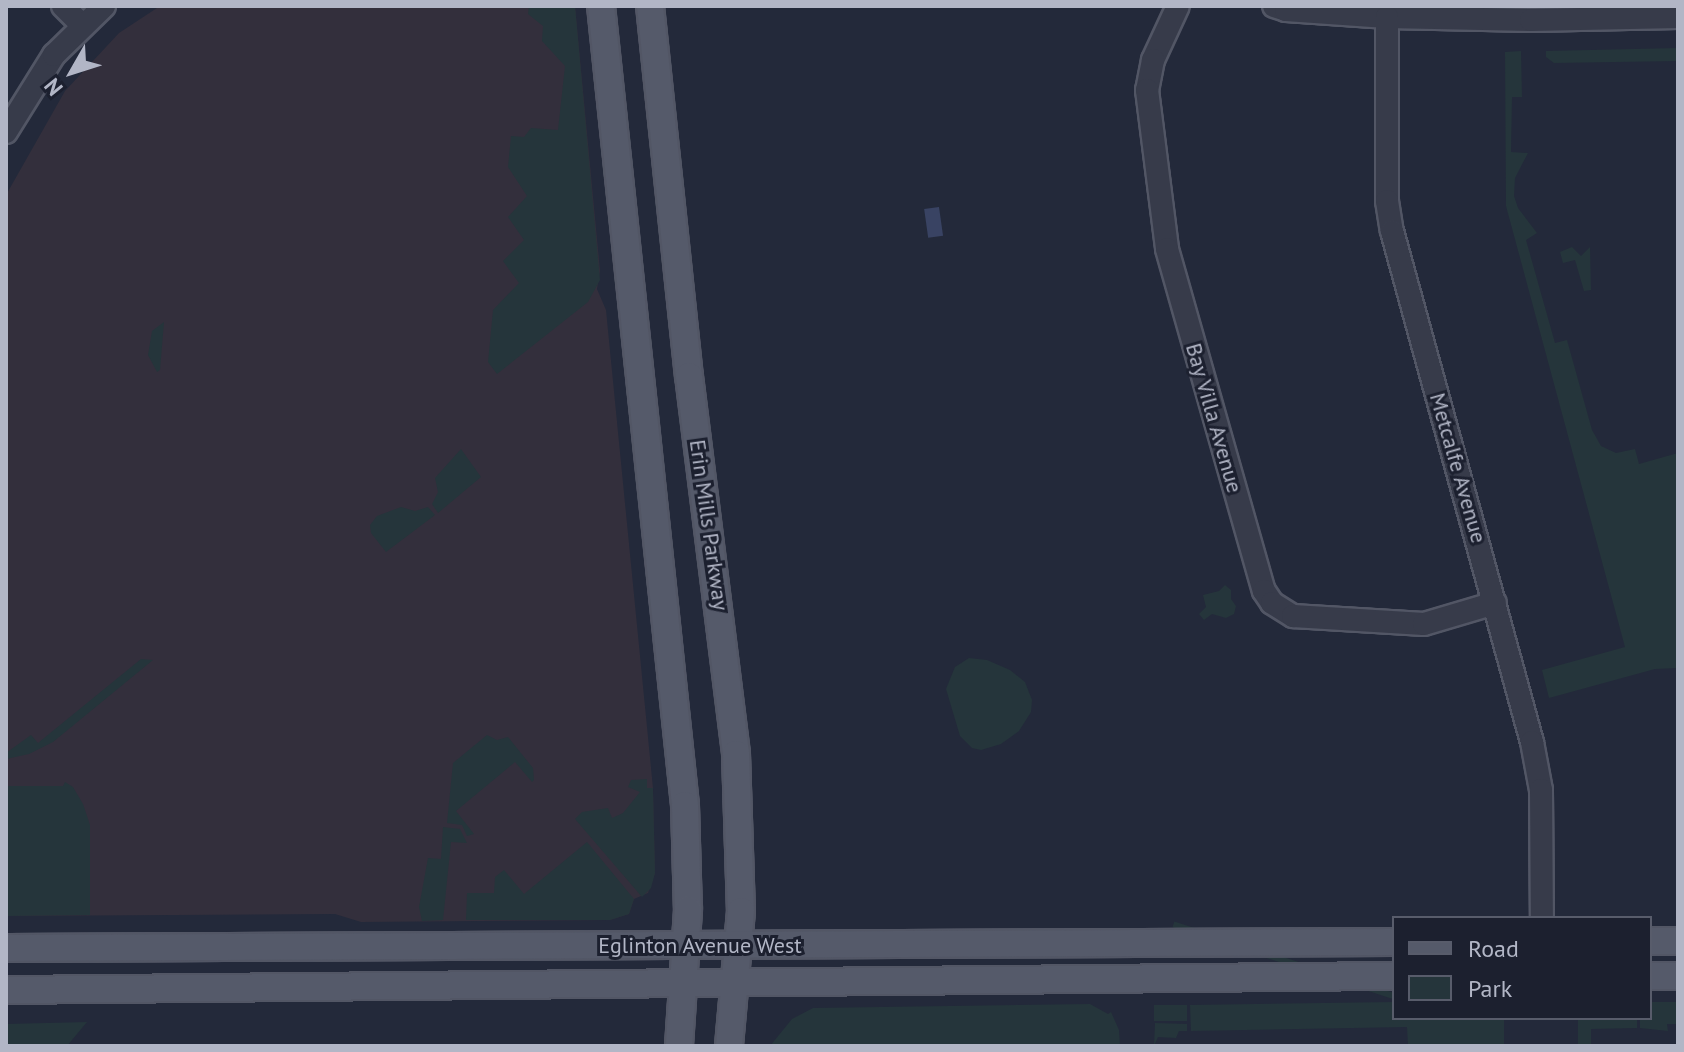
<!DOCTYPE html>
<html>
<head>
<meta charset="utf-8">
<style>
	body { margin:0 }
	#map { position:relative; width:1684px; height:1052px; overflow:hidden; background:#23293a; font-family:"PT Sans",sans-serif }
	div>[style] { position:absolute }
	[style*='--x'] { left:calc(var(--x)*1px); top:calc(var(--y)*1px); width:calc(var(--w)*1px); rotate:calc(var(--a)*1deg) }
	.medical>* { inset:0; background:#332f3c }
	.green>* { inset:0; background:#25353b; transform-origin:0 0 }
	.water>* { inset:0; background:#394363; transform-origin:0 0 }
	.roads { filter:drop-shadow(2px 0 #525665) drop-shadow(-2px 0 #525665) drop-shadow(0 2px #525665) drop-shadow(0 -2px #525665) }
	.minor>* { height:22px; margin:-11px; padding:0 11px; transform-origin:11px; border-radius:11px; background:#373b4a }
	.major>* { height:26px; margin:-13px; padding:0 13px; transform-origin:13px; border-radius:13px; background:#555a6a }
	span { translate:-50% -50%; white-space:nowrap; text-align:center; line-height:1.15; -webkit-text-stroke:6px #1c202f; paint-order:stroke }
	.street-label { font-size:22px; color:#b2b6c6 }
	.frame { position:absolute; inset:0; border:8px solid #b2b6c6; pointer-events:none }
	.legend { position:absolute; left:1392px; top:916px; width:260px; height:104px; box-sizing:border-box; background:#1c202f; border:2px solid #585c6b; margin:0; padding:10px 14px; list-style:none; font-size:24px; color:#b2b6c6 }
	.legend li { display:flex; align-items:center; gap:16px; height:40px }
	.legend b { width:40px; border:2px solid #585c6b }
	.north { position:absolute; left:32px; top:32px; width:80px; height:80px; -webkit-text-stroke:6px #1c202f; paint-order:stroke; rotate:231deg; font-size:22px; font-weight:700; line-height:32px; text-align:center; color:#b2b6c6 }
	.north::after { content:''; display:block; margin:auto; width:28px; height:36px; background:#b2b6c6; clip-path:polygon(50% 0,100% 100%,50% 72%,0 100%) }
</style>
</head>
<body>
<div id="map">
	<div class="medical">
		<i style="clip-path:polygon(160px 6px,575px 6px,600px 271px,597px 289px,606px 310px,653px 788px,655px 873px,648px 893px,634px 899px,629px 914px,610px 920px,361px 922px,335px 914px,6px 916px,6px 195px,65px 91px,119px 33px)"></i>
	</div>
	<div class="green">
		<i style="clip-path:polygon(529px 6px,575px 6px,600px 280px,588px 302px,497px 374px,488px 362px,493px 310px,519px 283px,503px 261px,524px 240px,508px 217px,527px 196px,508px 167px,511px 136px,524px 137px,531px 128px,558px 130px,565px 66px,542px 41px,543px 26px,528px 14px)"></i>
		<i style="clip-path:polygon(1678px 48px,1678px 61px,1554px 63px,1546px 57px,1546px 51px)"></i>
		<i style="clip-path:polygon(1521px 51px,1522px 97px,1512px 97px,1511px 152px,1528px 153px,1515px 178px,1514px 196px,1518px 208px,1537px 233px,1526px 240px,1555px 343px,1567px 340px,1592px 430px,1601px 446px,1616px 453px,1635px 449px,1639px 464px,1678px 453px,1678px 668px,1655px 669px,1549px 698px,1542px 670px,1625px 647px,1506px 206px,1505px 52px)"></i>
		<i style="clip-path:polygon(1572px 247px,1581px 256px,1590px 247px,1591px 290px,1584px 291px,1575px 260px,1563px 263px,1560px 252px)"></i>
		<i style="clip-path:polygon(164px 322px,160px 370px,157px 372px,148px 355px,152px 331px)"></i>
		<i style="clip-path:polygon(461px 449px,481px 477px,438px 513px,432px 504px,438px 492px,435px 478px)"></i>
		<i style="clip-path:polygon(401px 507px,415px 511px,428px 507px,435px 515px,386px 552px,371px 533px,370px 525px,377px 516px)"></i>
		<i style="clip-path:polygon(1225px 585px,1231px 590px,1231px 599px,1236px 606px,1234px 614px,1226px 618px,1212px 614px,1204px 620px,1199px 614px,1206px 607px,1203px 595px,1219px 591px)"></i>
		<i style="clip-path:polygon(969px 658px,987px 660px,1010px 670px,1025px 682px,1032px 700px,1031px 712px,1019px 731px,1001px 744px,981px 750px,972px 748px,960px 736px,946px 689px,955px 667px)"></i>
		<i style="clip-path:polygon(141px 659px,153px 660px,53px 742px,29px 754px,6px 759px,6px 753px,31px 735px,38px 743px)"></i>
		<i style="clip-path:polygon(487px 735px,497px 740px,508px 737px,533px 768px,534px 780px,532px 782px,515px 762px,456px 811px,474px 834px,467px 836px,462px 825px,447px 823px,453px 763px)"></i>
		<i style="clip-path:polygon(647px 779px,647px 788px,653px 788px,655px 873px,651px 888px,642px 897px,575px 819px,582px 812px,608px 808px,612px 818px,623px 813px,640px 792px,628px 787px,631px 780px)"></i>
		<i style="clip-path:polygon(65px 782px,73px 787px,83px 804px,90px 825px,90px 915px,6px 916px,6px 786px,63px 786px)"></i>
		<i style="clip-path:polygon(443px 827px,460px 829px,467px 843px,451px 842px,443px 920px,422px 921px,419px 907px,428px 858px,441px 859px)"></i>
		<i style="clip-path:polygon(587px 842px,634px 899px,629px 914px,610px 920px,466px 920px,467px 893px,494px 893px,495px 877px,504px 870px,524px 894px)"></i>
		<i style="left:1394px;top:993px;width:6px;height:231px;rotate:108deg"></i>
		<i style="clip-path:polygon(1394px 1002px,1394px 1018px,1504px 1018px,1504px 1046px,1408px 1046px,1407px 1027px,1191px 1031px,1190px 1005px)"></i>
		<i style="clip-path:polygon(1650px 1002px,1678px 1002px,1678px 1024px,1667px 1024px,1668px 1031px,1640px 1028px,1640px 1018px,1650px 1018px)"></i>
		<i style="clip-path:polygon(1090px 1004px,1108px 1014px,1111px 1012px,1119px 1030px,1120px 1046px,770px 1046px,792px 1019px,813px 1008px)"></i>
		<i style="left:1187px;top:1005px;width:16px;height:33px;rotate:90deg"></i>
		<i style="clip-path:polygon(1578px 1018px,1637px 1018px,1637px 1028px,1591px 1029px,1591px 1046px,1578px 1046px)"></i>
		<i style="clip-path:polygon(87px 1022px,67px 1046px,6px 1046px,6px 1024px)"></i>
		<i style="clip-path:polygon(1155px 1023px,1187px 1024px,1187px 1031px,1179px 1031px,1176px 1038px,1158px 1037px,1154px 1046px)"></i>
	</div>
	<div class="water">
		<i style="left:939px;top:207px;width:29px;height:15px;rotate:82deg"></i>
	</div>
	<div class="roads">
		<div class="minor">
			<i style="--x:63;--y:6;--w:27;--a:45"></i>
			<i style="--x:1178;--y:6;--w:60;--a:114.8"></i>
			<i style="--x:1153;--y:60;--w:31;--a:101"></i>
			<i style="--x:1147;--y:90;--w:160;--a:82.8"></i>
			<i style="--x:1167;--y:249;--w:355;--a:74.2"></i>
			<i style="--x:1264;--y:591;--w:14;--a:56"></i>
			<i style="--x:1272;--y:603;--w:25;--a:32"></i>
			<i style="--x:1293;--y:616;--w:131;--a:3.5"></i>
			<i style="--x:1424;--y:624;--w:74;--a:-16.5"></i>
			<i style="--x:1274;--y:6;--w:13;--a:18"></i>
			<i style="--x:1286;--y:10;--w:101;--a:4"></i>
			<i style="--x:1387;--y:17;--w:144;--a:1.2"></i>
			<i style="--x:1531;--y:20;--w:147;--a:-1.2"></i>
			<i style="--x:1387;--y:17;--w:184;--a:90"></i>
			<i style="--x:1387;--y:201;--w:30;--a:81"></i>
			<i style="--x:1392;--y:231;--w:530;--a:74.68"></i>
			<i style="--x:1532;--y:742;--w:49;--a:79.4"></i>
			<i style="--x:1541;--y:790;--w:128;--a:89.6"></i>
			<i style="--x:6;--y:132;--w:91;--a:-58.1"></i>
			<i style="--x:54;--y:55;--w:70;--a:-44.4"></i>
		</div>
		<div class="major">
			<i style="--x:601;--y:6;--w:803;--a:84"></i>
			<i style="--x:685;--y:805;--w:105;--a:88.4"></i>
			<i style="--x:688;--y:910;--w:136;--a:93.8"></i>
			<i style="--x:650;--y:6;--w:372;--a:84"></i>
			<i style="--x:689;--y:376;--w:381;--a:82.9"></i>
			<i style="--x:736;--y:754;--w:157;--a:88.2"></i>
			<i style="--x:741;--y:911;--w:136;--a:95.1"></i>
			<i style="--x:1650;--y:941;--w:28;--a:0"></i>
			<i style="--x:6;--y:948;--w:1388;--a:-0.25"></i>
			<i style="--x:1650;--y:976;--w:28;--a:0"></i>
			<i style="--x:6;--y:990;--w:1388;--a:-0.58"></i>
		</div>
	</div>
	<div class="street-label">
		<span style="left:1214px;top:418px;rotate:74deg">Bay Villa Avenue</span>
		<span style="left:1458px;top:468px;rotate:74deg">Metcalfe Avenue</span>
		<span style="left:709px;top:525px;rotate:82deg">Erin Mills Parkway</span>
		<span style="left:700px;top:946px">Eglinton Avenue West</span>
	</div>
	<div class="frame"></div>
	<ul class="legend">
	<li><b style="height:10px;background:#555a6a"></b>Road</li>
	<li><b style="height:22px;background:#25353b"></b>Park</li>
	</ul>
	<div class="north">N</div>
</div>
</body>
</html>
